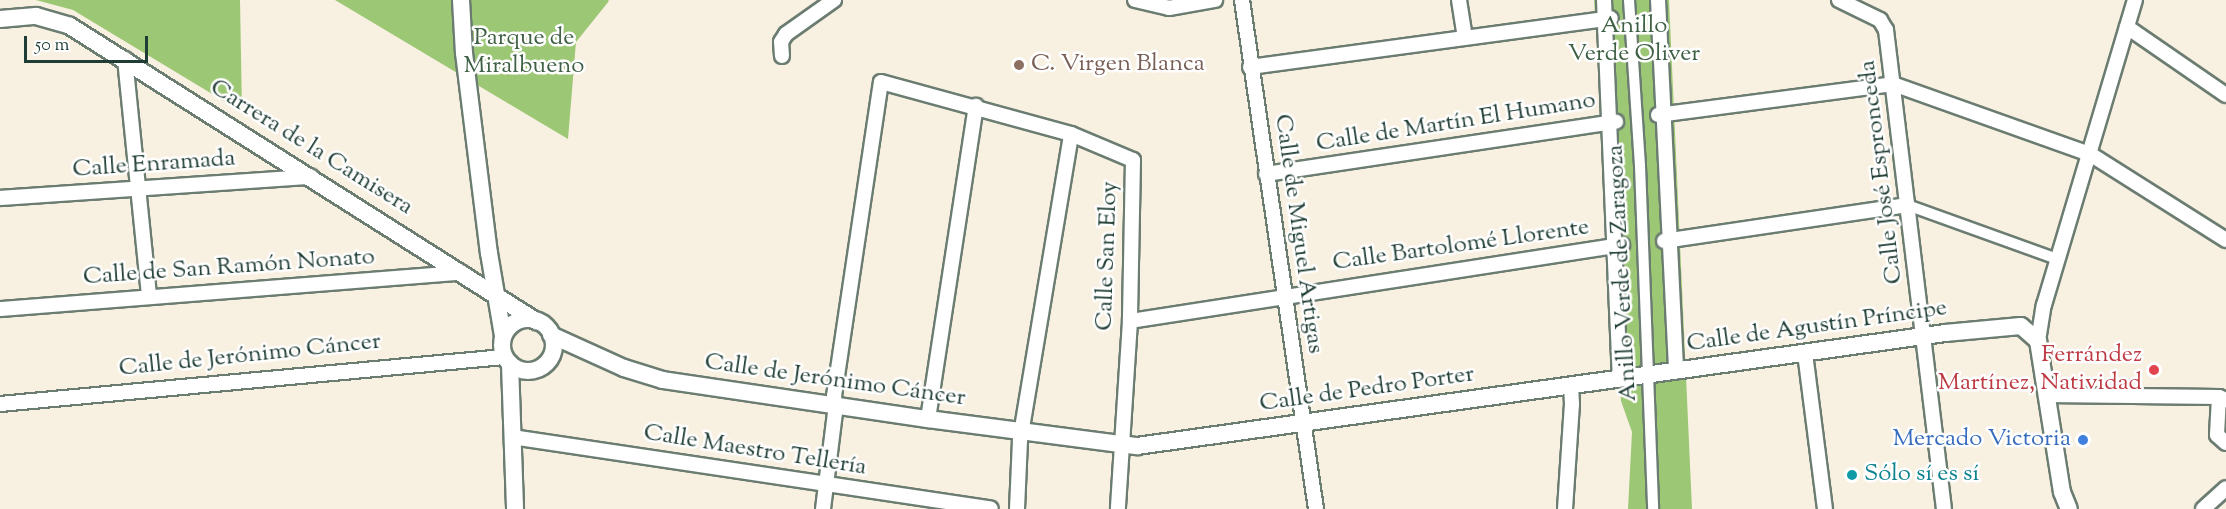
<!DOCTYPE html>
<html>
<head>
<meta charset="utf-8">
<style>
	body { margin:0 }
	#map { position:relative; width:2226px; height:509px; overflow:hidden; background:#f8f0e1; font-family:"Sorts Mill Goudy",serif }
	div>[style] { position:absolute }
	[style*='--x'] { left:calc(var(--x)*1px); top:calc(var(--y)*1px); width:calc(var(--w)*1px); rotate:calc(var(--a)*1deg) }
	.green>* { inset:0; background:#9cc774 }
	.roads { filter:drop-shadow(2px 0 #6b7c71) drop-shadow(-2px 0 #6b7c71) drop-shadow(0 2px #6b7c71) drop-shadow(0 -2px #6b7c71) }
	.pedestrian>* { height:10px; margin:-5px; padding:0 5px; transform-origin:5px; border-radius:5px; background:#fff }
	.minor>* { height:14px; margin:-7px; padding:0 7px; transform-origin:7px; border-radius:7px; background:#fff }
	.tertiary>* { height:16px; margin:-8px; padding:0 8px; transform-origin:8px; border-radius:8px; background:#fff }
	.tertiary>.ring { margin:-8px; padding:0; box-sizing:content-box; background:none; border:16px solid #fff; border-radius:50% }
	.dots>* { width:16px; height:16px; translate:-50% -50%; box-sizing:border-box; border:3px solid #fff; border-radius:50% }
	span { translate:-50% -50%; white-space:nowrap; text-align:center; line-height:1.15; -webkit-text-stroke:5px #fff; paint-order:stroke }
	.park-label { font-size:24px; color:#3e6044 }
	.education-label { font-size:24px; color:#785e54 }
	.left { translate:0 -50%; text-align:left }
	.street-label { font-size:24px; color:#1f3d34 }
	.health-label { font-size:24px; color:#be3a42 }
	.right { translate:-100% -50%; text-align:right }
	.shop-label { font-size:24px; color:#366cbe }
	.culture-label { font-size:24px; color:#0d838f }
	.scale { position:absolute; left:24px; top:36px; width:124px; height:27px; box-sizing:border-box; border:3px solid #1f3d34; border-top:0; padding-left:8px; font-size:18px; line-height:21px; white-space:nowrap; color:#1f3d34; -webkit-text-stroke:4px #fff; paint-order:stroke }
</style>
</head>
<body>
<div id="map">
	<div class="green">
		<i style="clip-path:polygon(36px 0,240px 0,242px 112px,73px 10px)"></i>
		<i style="clip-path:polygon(335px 0,608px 0,609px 1px,576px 42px,568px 139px)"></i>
		<i style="clip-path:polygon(1594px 0,1669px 0,1692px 509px,1628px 509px,1632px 432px,1621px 401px)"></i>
	</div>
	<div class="roads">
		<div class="pedestrian">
			<i style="--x:1629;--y:0;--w:166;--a:86.2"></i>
			<i style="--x:1640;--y:166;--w:343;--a:87.8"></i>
			<i style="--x:1907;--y:205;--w:159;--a:19.8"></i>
		</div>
		<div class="minor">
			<i style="--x:1135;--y:0;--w:35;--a:13"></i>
			<i style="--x:1169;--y:8;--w:47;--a:-9.9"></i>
			<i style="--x:1242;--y:0;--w:514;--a:81.73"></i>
			<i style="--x:1459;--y:0;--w:38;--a:81"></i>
			<i style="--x:1604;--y:0;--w:380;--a:87.6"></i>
			<i style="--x:1658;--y:0;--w:372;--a:87.2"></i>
			<i style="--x:1839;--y:0;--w:46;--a:26"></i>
			<i style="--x:1880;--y:20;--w:12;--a:59"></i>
			<i style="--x:1886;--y:30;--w:482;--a:83.1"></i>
			<i style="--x:2127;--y:27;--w:120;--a:34.5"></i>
			<i style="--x:782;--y:56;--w:14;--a:-94"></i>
			<i style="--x:781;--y:42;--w:9;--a:-58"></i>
			<i style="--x:786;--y:34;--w:59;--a:-35.3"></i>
			<i style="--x:125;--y:59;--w:239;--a:84.2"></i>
			<i style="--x:1250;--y:67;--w:364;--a:-7.7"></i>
			<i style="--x:1658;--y:115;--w:237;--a:-7.5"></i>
			<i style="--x:1893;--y:84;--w:209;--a:19.6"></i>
			<i style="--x:2090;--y:154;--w:161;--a:32.3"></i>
			<i style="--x:1266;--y:174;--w:354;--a:-8.5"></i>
			<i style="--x:0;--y:198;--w:312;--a:-3.9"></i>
			<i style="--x:1664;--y:241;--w:246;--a:-8.4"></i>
			<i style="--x:0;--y:309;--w:463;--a:-4.5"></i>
			<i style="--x:1130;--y:321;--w:498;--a:-8.8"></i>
			<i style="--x:2038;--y:341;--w:36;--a:-81"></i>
			<i style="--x:2044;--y:305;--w:318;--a:-73.4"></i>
			<i style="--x:1805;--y:353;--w:157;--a:82.7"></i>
			<i style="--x:2046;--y:395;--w:173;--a:0.7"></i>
			<i style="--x:2219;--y:397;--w:8;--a:23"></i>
			<i style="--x:2219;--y:397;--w:38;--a:93"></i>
			<i style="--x:2217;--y:435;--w:12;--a:42"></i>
			<i style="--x:0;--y:404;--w:506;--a:-5.33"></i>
			<i style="--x:928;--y:419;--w:317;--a:-81.3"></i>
			<i style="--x:512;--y:437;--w:484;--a:8.5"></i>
			<i style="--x:823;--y:509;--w:97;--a:-82.9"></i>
			<i style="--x:835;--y:413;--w:17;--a:-93"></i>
			<i style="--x:834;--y:396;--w:317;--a:-81.5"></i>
			<i style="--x:881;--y:82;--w:197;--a:15.3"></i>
			<i style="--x:1071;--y:134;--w:67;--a:22.8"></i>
			<i style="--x:1133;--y:160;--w:161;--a:91.1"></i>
			<i style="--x:1130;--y:321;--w:188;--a:93.7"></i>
			<i style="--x:1017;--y:509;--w:69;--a:-87.5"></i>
			<i style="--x:1020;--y:440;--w:310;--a:-80.5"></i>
			<i style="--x:1565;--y:509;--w:105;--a:-86.2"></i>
			<i style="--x:1572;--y:404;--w:18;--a:-93"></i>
			<i style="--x:2203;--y:509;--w:31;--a:-42"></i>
		</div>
		<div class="tertiary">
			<i style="--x:461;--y:0;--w:53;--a:86.8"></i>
			<i style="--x:464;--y:53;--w:202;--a:82.9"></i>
			<i style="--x:489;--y:253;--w:84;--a:80.4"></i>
			<i style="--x:0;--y:19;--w:36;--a:-5"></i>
			<i style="--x:36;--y:16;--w:35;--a:16"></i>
			<i style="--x:70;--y:26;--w:552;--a:32.34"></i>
			<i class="ring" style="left:502px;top:319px;width:36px;height:36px"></i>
			<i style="--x:551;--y:335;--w:80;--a:24.3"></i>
			<i style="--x:624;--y:368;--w:41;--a:17.1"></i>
			<i style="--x:663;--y:380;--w:268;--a:8.4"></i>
			<i style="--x:928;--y:419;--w:211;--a:7.4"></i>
			<i style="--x:1137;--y:446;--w:816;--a:-7.96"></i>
			<i style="--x:1945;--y:333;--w:76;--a:-5.3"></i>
			<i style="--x:2021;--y:326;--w:23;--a:41"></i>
			<i style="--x:2038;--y:341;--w:153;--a:81"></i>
			<i style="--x:2062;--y:492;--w:18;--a:68"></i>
			<i style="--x:510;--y:364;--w:145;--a:88"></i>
		</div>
	</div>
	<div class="dots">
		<i style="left:1019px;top:65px;background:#8d6e63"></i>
		<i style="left:2154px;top:370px;background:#e0444e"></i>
		<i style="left:2083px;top:440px;background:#3f7fe0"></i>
		<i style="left:1852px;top:475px;background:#0f9aa8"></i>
	</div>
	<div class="park-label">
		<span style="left:1634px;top:41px">Anillo<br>Verde Oliver</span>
		<span style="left:524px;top:53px">Parque de<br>Miralbueno</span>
	</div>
	<div class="education-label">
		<span class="left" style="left:1031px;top:65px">C. Virgen Blanca</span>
	</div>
	<div class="street-label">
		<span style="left:1456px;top:123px;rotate:-9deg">Calle de Martín El Humano</span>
		<span style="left:311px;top:148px;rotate:32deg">Carrera de la Camisera</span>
		<span style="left:154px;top:165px;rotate:-4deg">Calle Enramada</span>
		<span style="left:1882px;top:172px;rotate:-97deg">Calle José Espronceda</span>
		<span style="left:1298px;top:234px;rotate:82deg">Calle de Miguel Artigas</span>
		<span style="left:1461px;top:246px;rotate:-8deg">Calle Bartolomé Llorente</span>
		<span style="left:1108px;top:256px;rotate:-88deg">Calle San Eloy</span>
		<span style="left:229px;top:268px;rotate:-4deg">Calle de San Ramón Nonato</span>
		<span style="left:1623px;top:273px;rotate:-93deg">Anillo Verde de Zaragoza</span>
		<span style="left:1817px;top:327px;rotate:-8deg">Calle de Agustín Príncipe</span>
		<span style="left:250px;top:356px;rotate:-6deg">Calle de Jerónimo Cáncer</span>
		<span style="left:835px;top:381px;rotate:8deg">Calle de Jerónimo Cáncer</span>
		<span style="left:1367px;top:390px;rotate:-8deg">Calle de Pedro Porter</span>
		<span style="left:755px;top:451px;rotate:9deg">Calle Maestro Tellería</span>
	</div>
	<div class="health-label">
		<span class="right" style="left:2142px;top:370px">Ferrández<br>Martínez, Natividad</span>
	</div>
	<div class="shop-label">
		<span class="right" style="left:2071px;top:440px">Mercado Victoria</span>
	</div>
	<div class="culture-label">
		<span class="left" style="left:1864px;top:475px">Sólo sí es sí</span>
	</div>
	<div class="scale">50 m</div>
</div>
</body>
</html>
